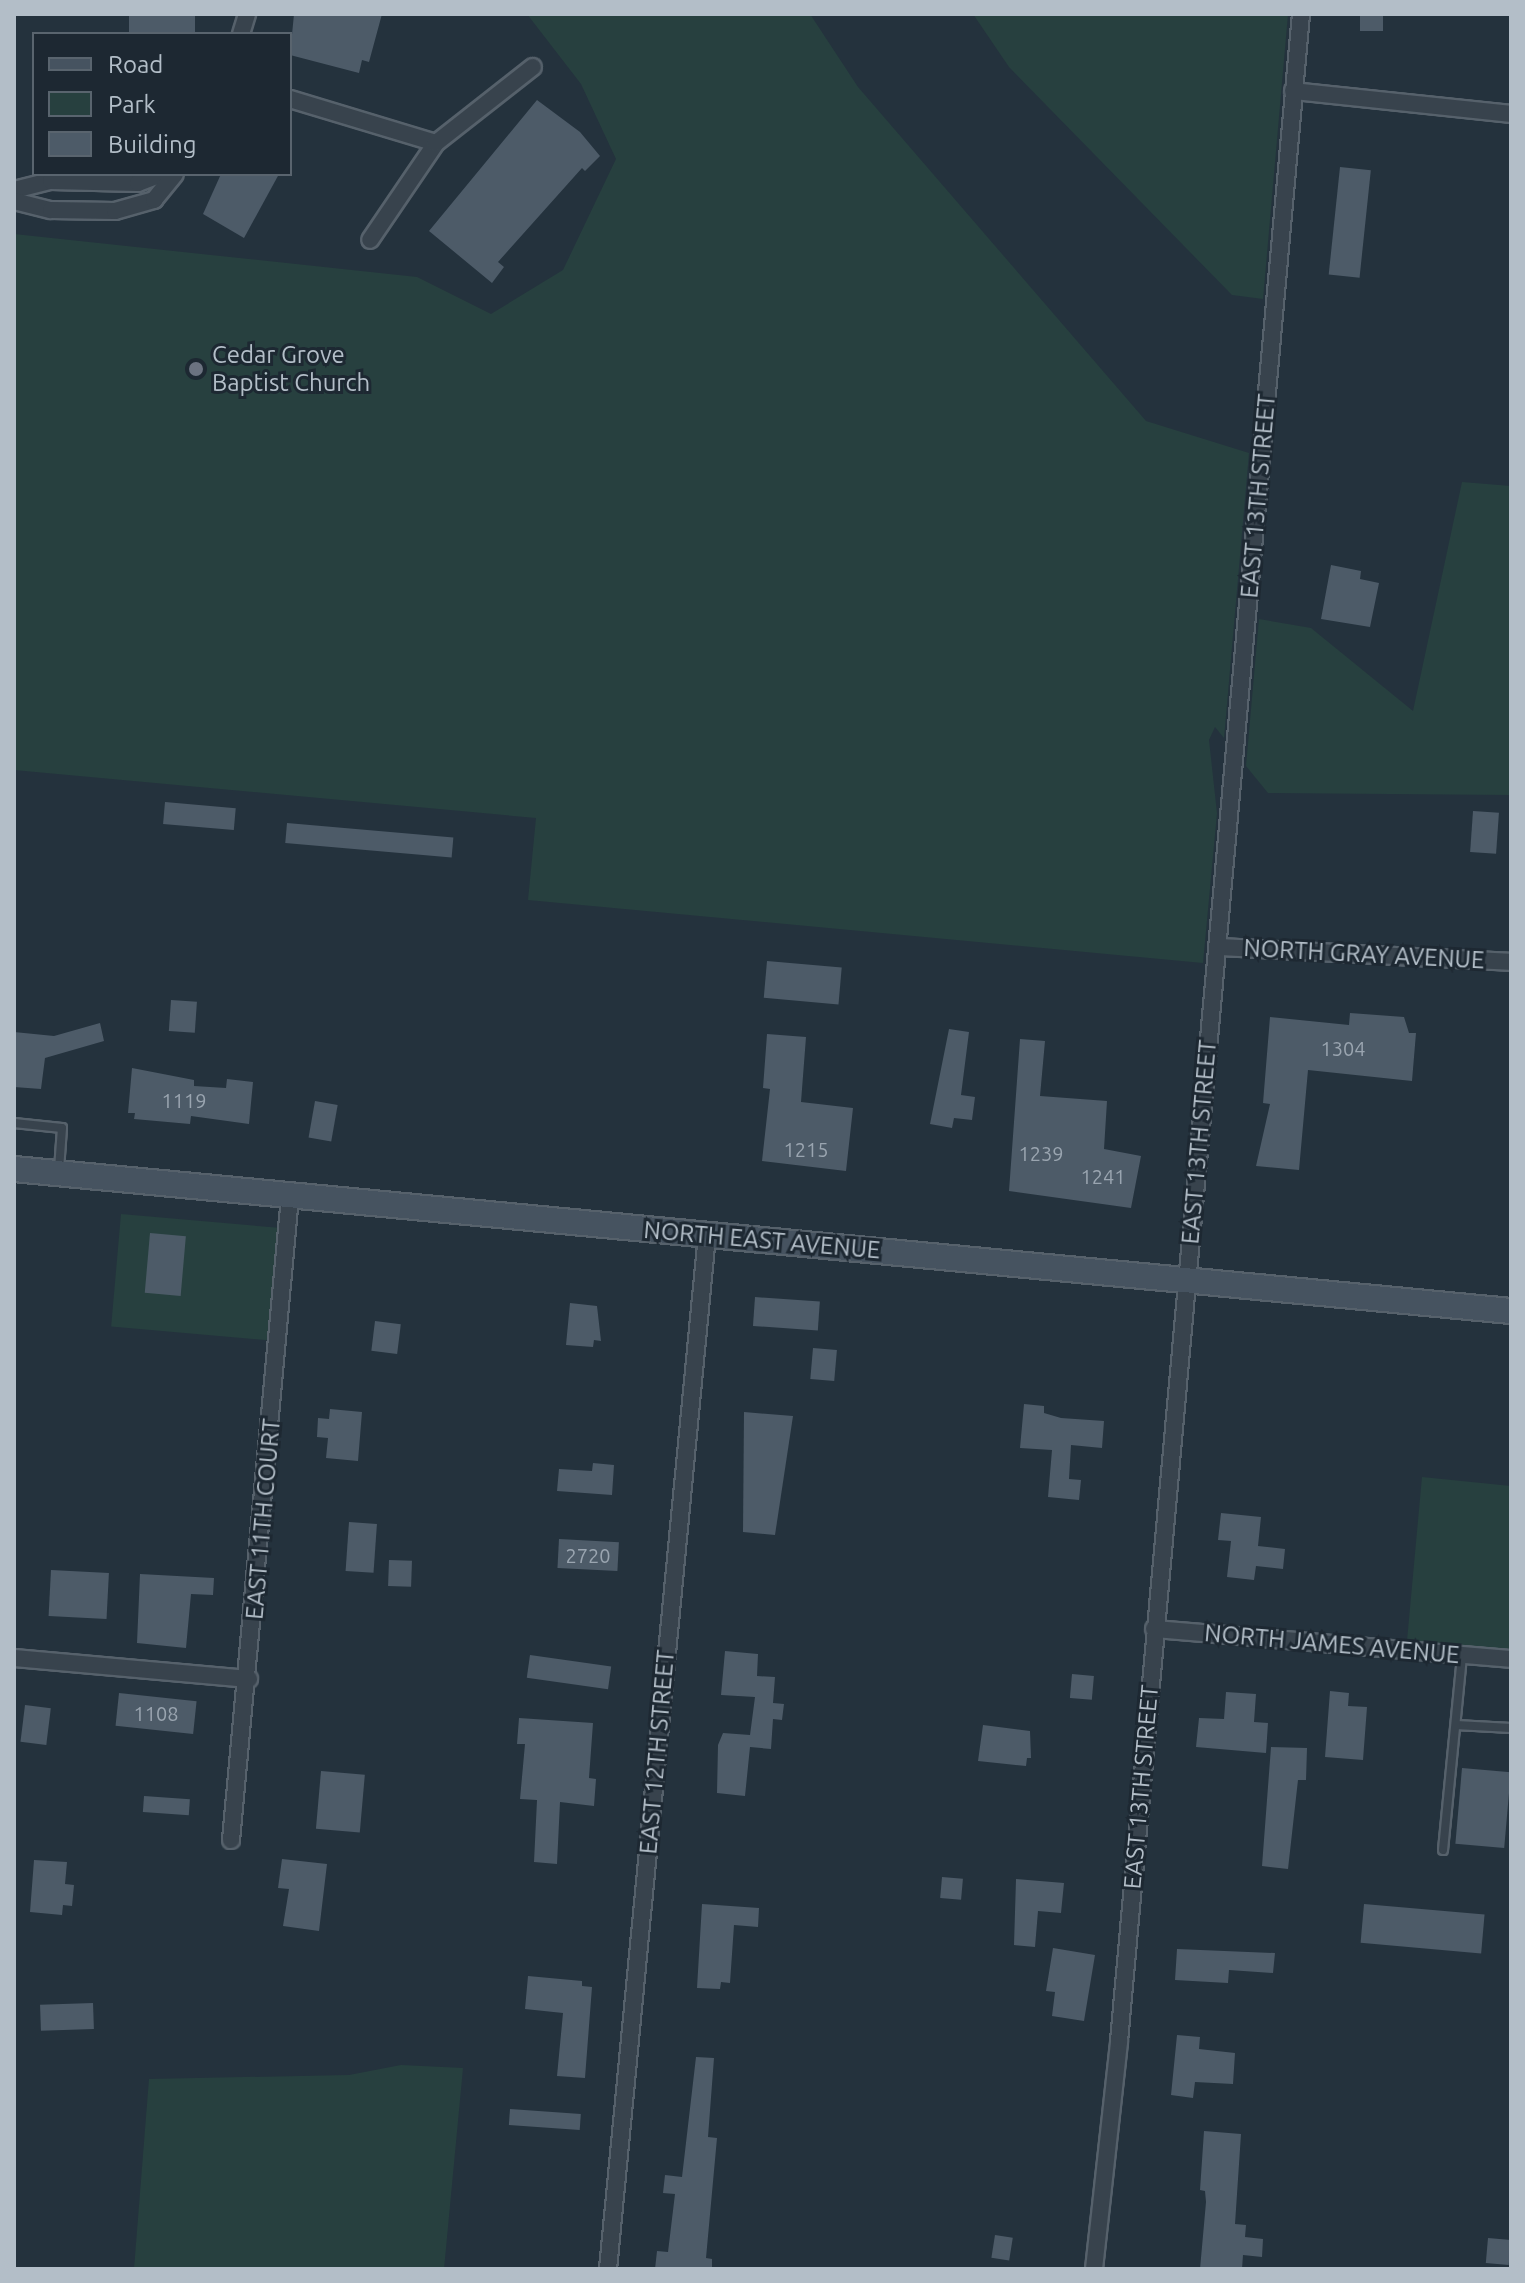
<!DOCTYPE html>
<html>
<head>
<meta charset="utf-8">
<style>
	body { margin:0 }
	#map { position:relative; width:1525px; height:2283px; overflow:hidden; background:#24323d; font-family:Ubuntu,sans-serif }
	div>[style] { position:absolute }
	[style*='--x'] { left:calc(var(--x)*1px); top:calc(var(--y)*1px); width:calc(var(--w)*1px); rotate:calc(var(--a)*1deg) }
	.green>* { inset:0; background:#27403f; transform-origin:0 0 }
	.building>* { inset:0; background:#4d5b68; transform-origin:0 0 }
	.roads { filter:drop-shadow(2px 0 #56616b) drop-shadow(-2px 0 #56616b) drop-shadow(0 2px #56616b) drop-shadow(0 -2px #56616b) }
	.service>* { height:8px; margin:-4px; padding:0 4px; transform-origin:4px; border-radius:4px; background:#38434d }
	.minor>* { height:16px; margin:-8px; padding:0 8px; transform-origin:8px; border-radius:8px; background:#38434d }
	.secondary>* { height:24px; margin:-12px; padding:0 12px; transform-origin:12px; border-radius:12px; background:#465360 }
	.dots>* { width:22px; height:22px; translate:-50% -50%; box-sizing:border-box; border:4px solid #1d2832; border-radius:50% }
	span { translate:-50% -50%; white-space:nowrap; text-align:center; line-height:1.15; -webkit-text-stroke:6px #1d2832; paint-order:stroke }
	.number-label { font-size:20px; color:#9aa5b0 }
	.number-label span { -webkit-text-stroke-width:0 }
	.poi-label { font-size:24px; color:#b3bec8 }
	.left { translate:0 -50%; text-align:left }
	.street-label { font-size:24px; color:#b3bec8 }
	.frame { position:absolute; inset:0; border:16px solid #b3bec8; pointer-events:none }
	.legend { position:absolute; left:32px; top:32px; width:260px; height:144px; box-sizing:border-box; background:#1d2832; border:2px solid #59646e; margin:0; padding:10px 14px; list-style:none; font-size:24px; color:#b3bec8 }
	.legend li { display:flex; align-items:center; gap:16px; height:40px }
	.legend b { width:40px; border:2px solid #59646e }
</style>
</head>
<body>
<div id="map">
	<div class="green">
		<i style="clip-path:polygon(527px 14px,810px 14px,858px 87px,1146px 421px,1249px 453px,1224px 738px,1215px 727px,1209px 740px,1217px 813px,1203px 963px,528px 900px,536px 818px,14px 770px,14px 234px,417px 277px,491px 314px,563px 270px,616px 159px,581px 84px)"></i>
		<i style="clip-path:polygon(973px 14px,1288px 14px,1263px 299px,1232px 295px,1009px 67px)"></i>
		<i style="clip-path:polygon(1462px 482px,1511px 486px,1511px 795px,1268px 793px,1246px 766px,1259px 619px,1311px 628px,1413px 711px)"></i>
		<i style="left:121px;top:1214px;width:158px;height:113px;rotate:5deg"></i>
		<i style="clip-path:polygon(1422px 1477px,1511px 1486px,1511px 1651px,1407px 1641px)"></i>
		<i style="clip-path:polygon(401px 2065px,463px 2068px,444px 2269px,134px 2269px,149px 2079px,349px 2075px)"></i>
	</div>
	<div class="building">
		<i style="left:129px;top:14px;width:66px;height:20px"></i>
		<i style="clip-path:polygon(294px 14px,382px 14px,369px 62px,362px 60px,359px 73px,290px 55px)"></i>
		<i style="left:1360px;top:14px;width:23px;height:17px"></i>
		<i style="clip-path:polygon(537px 100px,580px 132px,600px 156px,585px 171px,582px 168px,498px 262px,504px 267px,492px 283px,429px 231px)"></i>
		<i style="left:1340px;top:167px;width:31px;height:108px;rotate:6deg"></i>
		<i style="clip-path:polygon(221px 174px,279px 174px,244px 238px,203px 214px)"></i>
		<i style="clip-path:polygon(1331px 565px,1361px 571px,1360px 579px,1379px 583px,1370px 627px,1321px 619px)"></i>
		<i style="left:165px;top:802px;width:71px;height:22px;rotate:5deg"></i>
		<i style="left:1473px;top:811px;width:26px;height:41px;rotate:4deg"></i>
		<i style="left:287px;top:823px;width:167px;height:20px;rotate:5deg"></i>
		<i style="left:767px;top:961px;width:75px;height:37px;rotate:5deg"></i>
		<i style="left:171px;top:1000px;width:26px;height:31px;rotate:4deg"></i>
		<i style="clip-path:polygon(1350px 1013px,1404px 1017px,1409px 1033px,1416px 1033px,1412px 1081px,1308px 1070px,1299px 1170px,1256px 1166px,1270px 1104px,1263px 1103px,1270px 1017px,1349px 1025px)"></i>
		<i style="clip-path:polygon(100px 1023px,104px 1041px,45px 1058px,41px 1089px,14px 1087px,14px 1032px,54px 1036px)"></i>
		<i style="clip-path:polygon(949px 1029px,969px 1032px,961px 1095px,975px 1097px,972px 1120px,954px 1118px,952px 1128px,930px 1124px)"></i>
		<i style="clip-path:polygon(767px 1034px,806px 1037px,801px 1102px,853px 1108px,846px 1171px,762px 1161px,770px 1089px,763px 1088px)"></i>
		<i style="clip-path:polygon(1020px 1039px,1045px 1041px,1040px 1096px,1107px 1101px,1104px 1149px,1141px 1156px,1131px 1208px,1009px 1191px)"></i>
		<i style="clip-path:polygon(132px 1068px,194px 1080px,194px 1086px,226px 1088px,227px 1079px,253px 1082px,249px 1124px,191px 1116px,190px 1124px,134px 1119px,135px 1113px,128px 1113px)"></i>
		<i style="left:315px;top:1101px;width:23px;height:37px;rotate:10deg"></i>
		<i style="left:150px;top:1233px;width:36px;height:60px;rotate:5deg"></i>
		<i style="left:755px;top:1297px;width:65px;height:29px;rotate:4deg"></i>
		<i style="clip-path:polygon(570px 1303px,597px 1306px,601px 1341px,594px 1340px,593px 1347px,566px 1345px)"></i>
		<i style="left:375px;top:1321px;width:26px;height:30px;rotate:7deg"></i>
		<i style="left:813px;top:1348px;width:24px;height:31px;rotate:5deg"></i>
		<i style="clip-path:polygon(1024px 1404px,1044px 1406px,1044px 1413px,1061px 1418px,1104px 1421px,1102px 1448px,1071px 1445px,1069px 1479px,1081px 1480px,1079px 1500px,1048px 1497px,1052px 1450px,1020px 1448px)"></i>
		<i style="clip-path:polygon(330px 1409px,362px 1412px,358px 1461px,326px 1458px,328px 1438px,317px 1437px,318px 1418px,329px 1419px)"></i>
		<i style="clip-path:polygon(744px 1412px,793px 1416px,775px 1535px,743px 1532px)"></i>
		<i style="clip-path:polygon(593px 1463px,614px 1465px,612px 1495px,557px 1491px,559px 1469px,592px 1471px)"></i>
		<i style="clip-path:polygon(1221px 1513px,1261px 1517px,1258px 1546px,1285px 1549px,1283px 1569px,1256px 1566px,1254px 1580px,1227px 1577px,1231px 1541px,1218px 1540px)"></i>
		<i style="left:349px;top:1522px;width:28px;height:49px;rotate:4deg"></i>
		<i style="left:559px;top:1539px;width:60px;height:29px;rotate:3deg"></i>
		<i style="left:389px;top:1560px;width:23px;height:26px;rotate:2deg"></i>
		<i style="left:51px;top:1570px;width:58px;height:46px;rotate:3deg"></i>
		<i style="clip-path:polygon(140px 1574px,214px 1578px,213px 1595px,191px 1594px,186px 1648px,137px 1643px)"></i>
		<i style="clip-path:polygon(725px 1651px,758px 1654px,757px 1676px,775px 1677px,773px 1703px,784px 1704px,782px 1720px,773px 1719px,771px 1749px,750px 1747px,745px 1796px,717px 1793px,718px 1745px,723px 1733px,750px 1735px,755px 1697px,721px 1695px)"></i>
		<i style="left:530px;top:1655px;width:82px;height:23px;rotate:8deg"></i>
		<i style="left:1072px;top:1674px;width:22px;height:24px;rotate:5deg"></i>
		<i style="clip-path:polygon(1330px 1691px,1349px 1693px,1348px 1706px,1367px 1707px,1363px 1760px,1325px 1757px)"></i>
		<i style="clip-path:polygon(1226px 1692px,1256px 1694px,1254px 1722px,1268px 1723px,1266px 1753px,1196px 1747px,1199px 1718px,1224px 1719px)"></i>
		<i style="left:119px;top:1693px;width:78px;height:33px;rotate:6deg"></i>
		<i style="left:25px;top:1705px;width:26px;height:37px;rotate:7deg"></i>
		<i style="clip-path:polygon(519px 1718px,593px 1723px,589px 1778px,596px 1779px,594px 1806px,560px 1802px,557px 1864px,534px 1862px,537px 1800px,520px 1799px,525px 1744px,517px 1744px)"></i>
		<i style="clip-path:polygon(983px 1725px,1030px 1731px,1031px 1758px,1027px 1758px,1026px 1766px,978px 1761px)"></i>
		<i style="clip-path:polygon(1271px 1747px,1307px 1748px,1306px 1780px,1298px 1780px,1288px 1869px,1262px 1866px)"></i>
		<i style="left:1462px;top:1768px;width:49px;height:76px;rotate:5deg"></i>
		<i style="left:321px;top:1771px;width:44px;height:58px;rotate:5deg"></i>
		<i style="left:144px;top:1796px;width:46px;height:16px;rotate:4deg"></i>
		<i style="clip-path:polygon(282px 1859px,327px 1864px,319px 1931px,283px 1926px,289px 1889px,278px 1888px)"></i>
		<i style="clip-path:polygon(34px 1860px,67px 1862px,65px 1884px,74px 1885px,72px 1906px,63px 1905px,62px 1915px,30px 1912px)"></i>
		<i style="left:942px;top:1877px;width:21px;height:21px;rotate:5deg"></i>
		<i style="clip-path:polygon(1016px 1879px,1064px 1883px,1061px 1913px,1038px 1911px,1035px 1947px,1014px 1945px)"></i>
		<i style="clip-path:polygon(702px 1904px,759px 1908px,758px 1927px,734px 1925px,730px 1983px,721px 1982px,720px 1989px,697px 1988px)"></i>
		<i style="left:1364px;top:1904px;width:121px;height:39px;rotate:5deg"></i>
		<i style="clip-path:polygon(1053px 1948px,1095px 1955px,1084px 2021px,1052px 2016px,1055px 1992px,1046px 1991px)"></i>
		<i style="clip-path:polygon(1177px 1949px,1275px 1953px,1273px 1973px,1229px 1970px,1228px 1983px,1175px 1980px)"></i>
		<i style="clip-path:polygon(528px 1976px,582px 1981px,582px 1986px,592px 1987px,585px 2078px,557px 2076px,563px 2013px,525px 2009px)"></i>
		<i style="left:93px;top:2003px;width:26px;height:53px;rotate:88deg"></i>
		<i style="clip-path:polygon(1177px 2035px,1200px 2037px,1199px 2049px,1235px 2053px,1233px 2084px,1195px 2082px,1193px 2098px,1171px 2095px)"></i>
		<i style="clip-path:polygon(696px 2057px,714px 2058px,708px 2137px,717px 2138px,706px 2258px,712px 2259px,712px 2269px,655px 2269px,657px 2251px,668px 2252px,675px 2194px,663px 2193px,665px 2175px,682px 2177px)"></i>
		<i style="left:510px;top:2109px;width:71px;height:16px;rotate:4deg"></i>
		<i style="clip-path:polygon(1204px 2131px,1241px 2134px,1235px 2224px,1246px 2225px,1245px 2237px,1263px 2239px,1262px 2257px,1243px 2255px,1242px 2269px,1200px 2269px,1206px 2202px,1205px 2191px,1200px 2190px)"></i>
		<i style="left:995px;top:2235px;width:18px;height:23px;rotate:9deg"></i>
		<i style="left:1488px;top:2238px;width:23px;height:25px;rotate:5deg"></i>
	</div>
	<div class="roads">
		<div class="service">
			<i style="--x:14;--y:1123;--w:48;--a:5.9"></i>
			<i style="--x:62;--y:1128;--w:42;--a:94.1"></i>
			<i style="--x:1456;--y:1725;--w:55;--a:3.1"></i>
			<i style="--x:1443;--y:1850;--w:196;--a:-84.4"></i>
		</div>
		<div class="minor">
			<i style="--x:241;--y:34;--w:21;--a:-73"></i>
			<i style="--x:1293;--y:91;--w:219;--a:6"></i>
			<i style="--x:290;--y:99;--w:152;--a:16.8"></i>
			<i style="--x:436;--y:143;--w:117;--a:124.2"></i>
			<i style="--x:436;--y:143;--w:123;--a:-38.1"></i>
			<i style="--x:14;--y:190;--w:38;--a:-14"></i>
			<i style="--x:51;--y:181;--w:87;--a:1.3"></i>
			<i style="--x:138;--y:183;--w:25;--a:-21"></i>
			<i style="--x:14;--y:201;--w:38;--a:14"></i>
			<i style="--x:51;--y:210;--w:64;--a:0.9"></i>
			<i style="--x:115;--y:211;--w:41;--a:-15.8"></i>
			<i style="--x:154;--y:200;--w:33;--a:-51"></i>
			<i style="--x:1218;--y:947;--w:293;--a:2.9"></i>
			<i style="--x:1154;--y:1629;--w:358;--a:4.8"></i>
			<i style="--x:14;--y:1658;--w:236;--a:5.1"></i>
			<i style="--x:231;--y:1840;--w:646;--a:-84.76"></i>
			<i style="--x:608;--y:2269;--w:1039;--a:-84.53"></i>
			<i style="--x:1094;--y:2269;--w:229;--a:-83.7"></i>
			<i style="--x:1119;--y:2041;--w:2035;--a:-84.87"></i>
		</div>
		<div class="secondary">
			<i style="--x:14;--y:1169;--w:1504;--a:5.42"></i>
		</div>
	</div>
	<div class="dots">
		<i style="left:196px;top:369px;background:#6b7280"></i>
	</div>
	<div class="number-label">
		<span style="left:1343px;top:1048px">1304</span>
		<span style="left:184px;top:1100px">1119</span>
		<span style="left:806px;top:1149px">1215</span>
		<span style="left:1041px;top:1153px">1239</span>
		<span style="left:1103px;top:1176px">1241</span>
		<span style="left:588px;top:1555px">2720</span>
		<span style="left:156px;top:1713px">1108</span>
	</div>
	<div class="poi-label">
		<span class="left" style="left:212px;top:369px">Cedar Grove<br>Baptist Church</span>
	</div>
	<div class="street-label">
		<span style="left:1258px;top:496px;rotate:-85deg">EAST 13TH STREET</span>
		<span style="left:1364px;top:954px;rotate:3deg">NORTH GRAY AVENUE</span>
		<span style="left:1199px;top:1142px;rotate:-85deg">EAST 13TH STREET</span>
		<span style="left:762px;top:1240px;rotate:5deg">NORTH EAST AVENUE</span>
		<span style="left:263px;top:1519px;rotate:-85deg">EAST 11TH COURT</span>
		<span style="left:1332px;top:1644px;rotate:5deg">NORTH JAMES AVENUE</span>
		<span style="left:657px;top:1752px;rotate:-85deg">EAST 12TH STREET</span>
		<span style="left:1141px;top:1787px;rotate:-85deg">EAST 13TH STREET</span>
	</div>
	<div class="frame"></div>
	<ul class="legend">
	<li><b style="height:10px;background:#465360"></b>Road</li>
	<li><b style="height:22px;background:#27403f"></b>Park</li>
	<li><b style="height:22px;background:#4d5b68"></b>Building</li>
	</ul>
</div>
</body>
</html>
